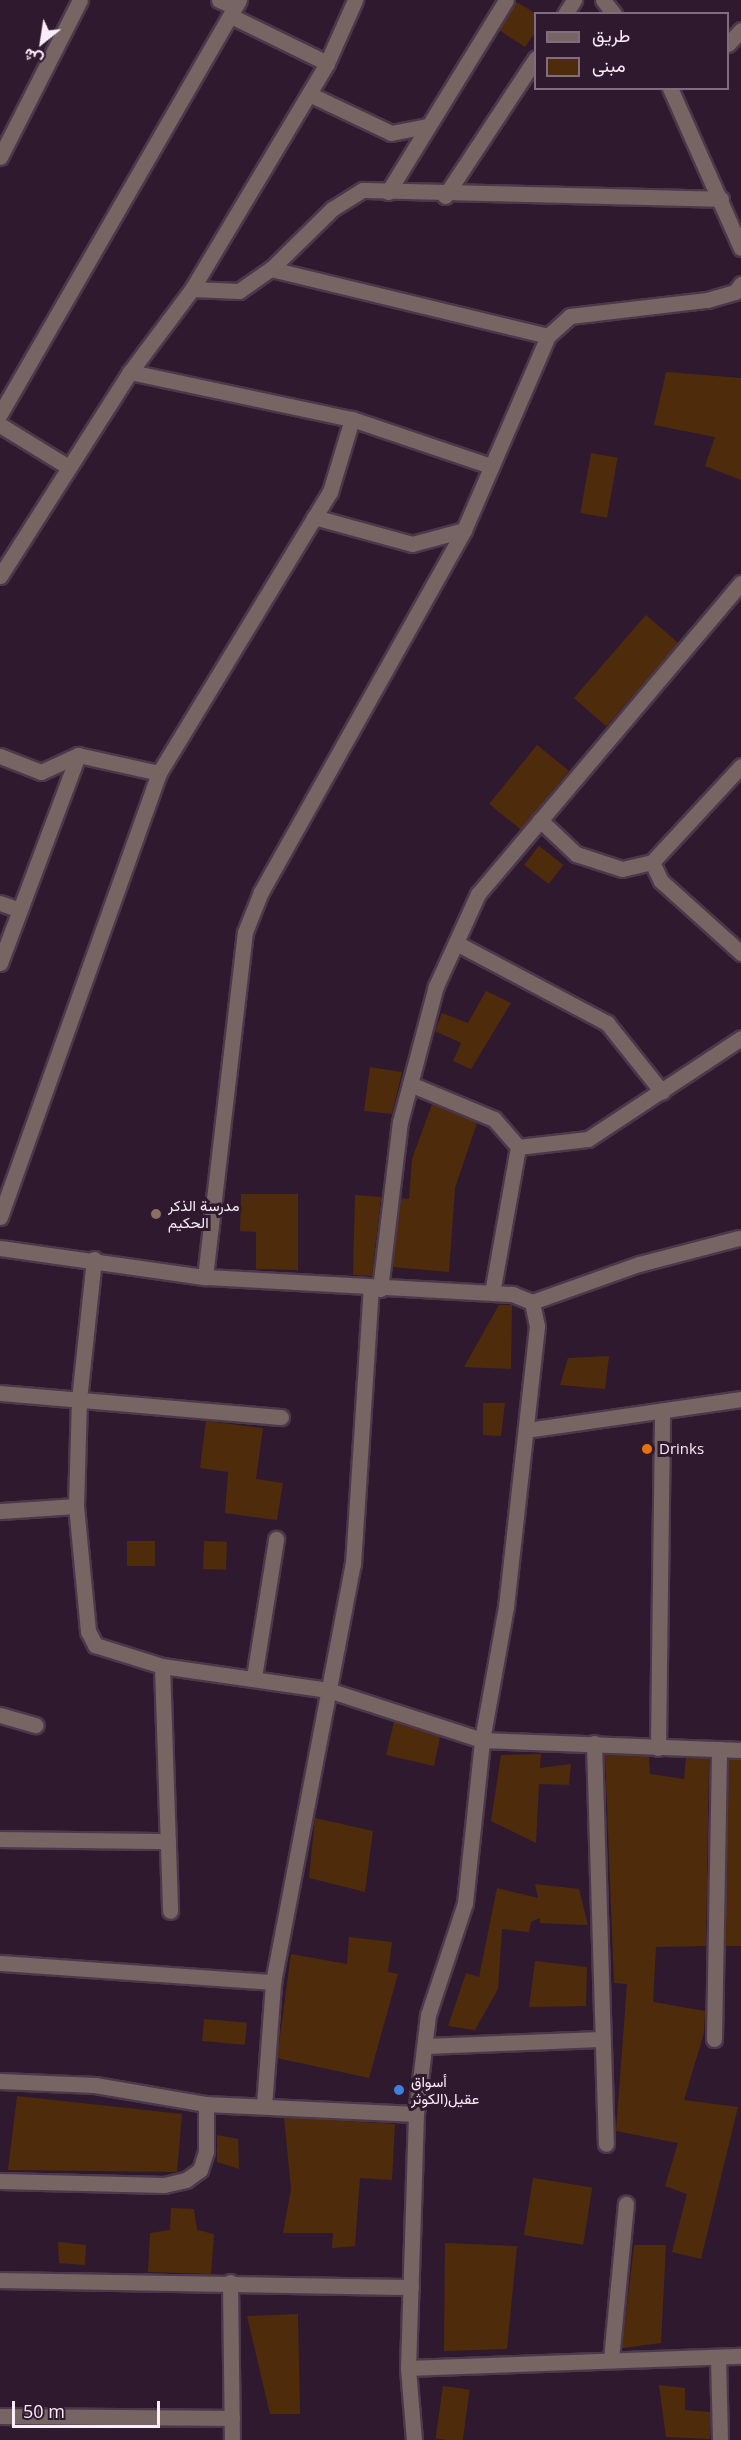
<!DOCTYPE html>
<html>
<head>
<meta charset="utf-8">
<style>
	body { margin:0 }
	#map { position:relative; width:741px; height:2440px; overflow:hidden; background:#2f192e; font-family:"Open Sans",Vazirmatn,sans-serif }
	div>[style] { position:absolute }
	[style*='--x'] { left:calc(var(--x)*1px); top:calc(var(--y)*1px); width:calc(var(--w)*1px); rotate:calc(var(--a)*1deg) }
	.building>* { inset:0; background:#4e2c0b; transform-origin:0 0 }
	.roads { filter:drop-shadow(2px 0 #4c374b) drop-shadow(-2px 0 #4c374b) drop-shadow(0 2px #4c374b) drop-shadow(0 -2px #4c374b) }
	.minor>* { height:15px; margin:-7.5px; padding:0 7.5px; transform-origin:7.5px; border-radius:7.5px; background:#766563 }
	.dots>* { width:16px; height:16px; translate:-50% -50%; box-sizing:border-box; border:3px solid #2f192e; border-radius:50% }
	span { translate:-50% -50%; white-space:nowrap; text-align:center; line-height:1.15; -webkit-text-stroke:6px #2f192e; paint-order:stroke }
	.poi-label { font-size:15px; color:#fbecfa }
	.left { translate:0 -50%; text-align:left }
	.legend { position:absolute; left:534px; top:12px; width:195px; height:78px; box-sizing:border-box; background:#2f192e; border:2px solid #816d80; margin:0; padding:8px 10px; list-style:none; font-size:18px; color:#fbecfa }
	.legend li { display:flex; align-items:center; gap:12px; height:30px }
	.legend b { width:30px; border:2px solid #816d80 }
	.north { position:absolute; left:12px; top:12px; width:60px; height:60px; -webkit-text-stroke:4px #2f192e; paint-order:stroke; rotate:210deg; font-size:16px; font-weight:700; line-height:24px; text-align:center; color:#fbecfa }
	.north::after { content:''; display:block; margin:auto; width:21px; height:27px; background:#fbecfa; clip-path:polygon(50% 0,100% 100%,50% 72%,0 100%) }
	.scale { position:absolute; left:12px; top:2401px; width:148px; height:27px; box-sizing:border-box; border:3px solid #fbecfa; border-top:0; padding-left:8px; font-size:18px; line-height:21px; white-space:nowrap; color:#fbecfa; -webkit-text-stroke:4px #2f192e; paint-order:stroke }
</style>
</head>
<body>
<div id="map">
	<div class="building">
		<i style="clip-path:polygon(517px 2px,536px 14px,536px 31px,525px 47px,499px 30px)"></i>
		<i style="clip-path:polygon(666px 372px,741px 378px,741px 480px,705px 466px,715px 437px,654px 425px)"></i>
		<i style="left:591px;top:453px;width:27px;height:61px;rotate:10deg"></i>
		<i style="left:646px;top:615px;width:43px;height:110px;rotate:41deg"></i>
		<i style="left:537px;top:745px;width:41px;height:76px;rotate:39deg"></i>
		<i style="left:539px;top:846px;width:31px;height:24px;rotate:38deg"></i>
		<i style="clip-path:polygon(486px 991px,511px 1003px,471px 1069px,453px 1061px,461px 1043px,435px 1031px,442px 1013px,468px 1023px)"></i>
		<i style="clip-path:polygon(370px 1067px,402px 1072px,392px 1114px,364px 1111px)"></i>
		<i style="clip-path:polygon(432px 1104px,477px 1123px,455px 1188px,449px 1272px,392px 1267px,401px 1198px,409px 1199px,412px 1159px)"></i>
		<i style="clip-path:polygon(241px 1194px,298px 1194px,298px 1270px,256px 1269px,256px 1232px,240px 1231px)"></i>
		<i style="clip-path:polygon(355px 1195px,381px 1197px,372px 1276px,353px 1275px)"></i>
		<i style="clip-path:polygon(499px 1305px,512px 1305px,511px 1369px,464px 1367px)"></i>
		<i style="clip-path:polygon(609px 1356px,605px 1389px,560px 1385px,568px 1358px)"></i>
		<i style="clip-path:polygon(483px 1403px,505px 1403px,501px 1436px,483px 1435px)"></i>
		<i style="clip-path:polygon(206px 1421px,263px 1428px,256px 1479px,283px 1483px,277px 1520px,225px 1513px,228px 1472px,200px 1468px)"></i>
		<i style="left:127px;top:1541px;width:28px;height:25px"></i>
		<i style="left:204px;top:1541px;width:23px;height:28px;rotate:2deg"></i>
		<i style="clip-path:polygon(394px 1722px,440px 1737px,434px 1766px,386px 1755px)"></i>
		<i style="clip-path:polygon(541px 1754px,540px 1768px,571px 1764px,569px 1785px,539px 1784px,536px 1843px,491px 1821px,501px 1755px)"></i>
		<i style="clip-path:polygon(605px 1755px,649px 1756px,650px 1774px,684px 1779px,686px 1758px,709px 1759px,706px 1946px,656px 1947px,653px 2002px,705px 2011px,704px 2033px,684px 2100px,738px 2107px,701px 2259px,672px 2252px,687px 2194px,665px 2186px,678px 2143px,616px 2131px,627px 1984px,614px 1983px)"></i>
		<i style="clip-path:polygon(729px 1759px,741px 1760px,741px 1946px,725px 1946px)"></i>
		<i style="clip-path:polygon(315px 1818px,373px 1831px,365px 1892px,309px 1878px)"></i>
		<i style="clip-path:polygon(535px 1884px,579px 1889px,588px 1925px,540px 1923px,540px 1918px,531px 1922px,529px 1932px,502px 1929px,498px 1989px,475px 2030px,448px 2026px,466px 1973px,479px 1977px,497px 1888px,538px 1898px)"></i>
		<i style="clip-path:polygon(349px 1937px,392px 1942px,388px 1972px,398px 1974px,369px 2078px,277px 2058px,291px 1954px,347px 1964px)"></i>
		<i style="clip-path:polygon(535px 1961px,587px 1967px,586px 2006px,529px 2007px)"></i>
		<i style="left:204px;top:2019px;width:43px;height:22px;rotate:5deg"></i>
		<i style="clip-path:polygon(17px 2096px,182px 2114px,177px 2172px,8px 2170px)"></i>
		<i style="clip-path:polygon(284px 2117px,395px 2124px,392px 2180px,360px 2178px,355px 2246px,332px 2248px,333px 2233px,283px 2233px,291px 2189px)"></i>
		<i style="clip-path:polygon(217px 2135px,238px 2139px,239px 2169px,217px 2162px)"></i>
		<i style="left:533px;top:2178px;width:60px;height:58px;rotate:9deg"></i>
		<i style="clip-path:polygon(171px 2208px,194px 2209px,197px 2230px,214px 2234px,211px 2274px,148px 2272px,150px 2233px,170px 2230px)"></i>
		<i style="clip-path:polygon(58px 2242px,86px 2245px,85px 2265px,59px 2263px)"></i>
		<i style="clip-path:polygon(445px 2243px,517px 2246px,507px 2349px,444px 2351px)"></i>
		<i style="clip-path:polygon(634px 2245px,666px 2245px,661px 2343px,622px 2348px)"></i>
		<i style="clip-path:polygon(298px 2314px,300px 2414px,270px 2414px,247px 2316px)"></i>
		<i style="clip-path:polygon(659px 2385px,685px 2388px,685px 2410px,710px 2412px,710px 2439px,666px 2437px)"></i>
		<i style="left:443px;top:2386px;width:27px;height:53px;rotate:8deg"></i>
	</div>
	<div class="roads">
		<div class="minor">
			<i style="--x:219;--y:0;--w:17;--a:24"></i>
			<i style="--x:603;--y:0;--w:18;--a:52"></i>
			<i style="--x:565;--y:14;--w:17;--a:-57"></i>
			<i style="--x:231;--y:16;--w:107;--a:26.1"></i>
			<i style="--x:728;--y:44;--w:19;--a:-47"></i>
			<i style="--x:670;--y:88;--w:175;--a:66.1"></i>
			<i style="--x:309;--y:94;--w:91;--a:25.4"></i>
			<i style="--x:391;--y:133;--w:38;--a:-11"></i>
			<i style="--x:0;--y:157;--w:176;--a:-63"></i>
			<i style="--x:388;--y:192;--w:225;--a:-58.4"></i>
			<i style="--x:445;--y:196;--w:165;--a:-56.6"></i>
			<i style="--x:271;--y:269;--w:285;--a:13.6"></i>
			<i style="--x:192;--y:289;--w:47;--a:2.4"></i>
			<i style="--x:239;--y:291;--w:39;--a:-35"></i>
			<i style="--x:271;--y:269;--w:86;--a:-44.5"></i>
			<i style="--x:332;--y:209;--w:36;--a:-32"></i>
			<i style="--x:363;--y:190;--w:358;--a:1.4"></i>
			<i style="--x:130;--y:372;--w:104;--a:-53.2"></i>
			<i style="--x:192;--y:289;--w:263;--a:-59.1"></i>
			<i style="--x:327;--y:63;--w:69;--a:-66"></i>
			<i style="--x:0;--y:414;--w:478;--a:-60"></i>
			<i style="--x:0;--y:425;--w:79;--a:31.5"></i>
			<i style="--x:314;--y:517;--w:102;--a:15.4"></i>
			<i style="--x:412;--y:544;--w:54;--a:-15.1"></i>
			<i style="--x:0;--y:576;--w:242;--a:-57.5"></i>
			<i style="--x:130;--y:372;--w:227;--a:12"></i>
			<i style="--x:352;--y:419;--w:147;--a:18.7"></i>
			<i style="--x:0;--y:756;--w:44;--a:21.3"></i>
			<i style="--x:41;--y:772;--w:41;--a:-24.7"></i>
			<i style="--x:78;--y:755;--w:83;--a:12.5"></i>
			<i style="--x:741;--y:766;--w:131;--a:132.8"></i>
			<i style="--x:652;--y:862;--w:21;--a:65"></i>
			<i style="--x:661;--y:881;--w:108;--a:42"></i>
			<i style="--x:540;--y:820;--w:50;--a:43.4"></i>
			<i style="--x:576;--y:854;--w:48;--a:18.1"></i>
			<i style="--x:622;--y:869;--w:31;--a:-13"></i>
			<i style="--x:0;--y:903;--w:21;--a:19"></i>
			<i style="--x:456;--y:943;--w:171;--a:27.9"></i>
			<i style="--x:607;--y:1023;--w:88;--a:51.4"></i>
			<i style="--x:0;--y:963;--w:222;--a:-69.4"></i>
			<i style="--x:410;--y:1084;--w:91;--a:22.6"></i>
			<i style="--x:494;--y:1119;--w:37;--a:49"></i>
			<i style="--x:518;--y:1147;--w:148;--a:100.1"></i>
			<i style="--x:518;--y:1147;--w:70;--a:-6.5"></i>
			<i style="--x:588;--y:1139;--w:183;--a:-33.4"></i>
			<i style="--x:0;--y:1217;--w:472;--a:-70.3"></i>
			<i style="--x:159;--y:773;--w:329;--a:-58.7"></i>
			<i style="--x:330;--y:492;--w:76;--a:-73.2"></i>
			<i style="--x:0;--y:1248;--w:207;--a:8.1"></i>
			<i style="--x:94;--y:1259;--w:141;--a:96.1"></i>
			<i style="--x:79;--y:1399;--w:107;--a:91.6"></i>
			<i style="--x:76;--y:1506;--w:126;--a:84.5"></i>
			<i style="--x:88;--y:1631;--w:16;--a:63"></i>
			<i style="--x:95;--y:1645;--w:70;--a:17.4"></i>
			<i style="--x:162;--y:1666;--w:168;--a:8.2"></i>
			<i style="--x:328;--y:1690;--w:162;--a:18"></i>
			<i style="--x:482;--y:1740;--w:259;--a:2.2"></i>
			<i style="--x:380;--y:1289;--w:168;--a:-83.2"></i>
			<i style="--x:400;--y:1122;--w:141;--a:-75.2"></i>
			<i style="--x:436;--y:986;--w:101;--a:-65.5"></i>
			<i style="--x:478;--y:894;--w:407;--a:-49.8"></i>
			<i style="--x:532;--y:1302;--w:114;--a:-19.6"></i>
			<i style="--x:639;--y:1264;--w:103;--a:-14.6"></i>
			<i style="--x:0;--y:1393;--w:282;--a:4.9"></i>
			<i style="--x:526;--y:1430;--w:217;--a:-8.2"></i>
			<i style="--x:0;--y:1511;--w:76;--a:-3.8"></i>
			<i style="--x:162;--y:1666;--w:245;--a:88.1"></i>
			<i style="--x:254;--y:1677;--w:140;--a:-80.9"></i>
			<i style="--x:0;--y:1715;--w:37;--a:16"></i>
			<i style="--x:594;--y:1743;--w:401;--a:88.3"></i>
			<i style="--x:658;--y:1748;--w:336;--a:-89.3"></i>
			<i style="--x:0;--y:1839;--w:168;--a:0.7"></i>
			<i style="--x:0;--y:1963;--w:274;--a:4"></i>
			<i style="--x:714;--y:2039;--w:290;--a:-89"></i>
			<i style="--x:427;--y:2046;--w:172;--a:-2.3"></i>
			<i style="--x:0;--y:2081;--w:95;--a:2.4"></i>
			<i style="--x:95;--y:2085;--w:113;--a:9.7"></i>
			<i style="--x:206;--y:2104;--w:210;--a:2.7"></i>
			<i style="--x:264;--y:2106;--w:124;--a:-85.8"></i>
			<i style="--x:273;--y:1982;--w:426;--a:-79.2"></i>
			<i style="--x:353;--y:1564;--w:276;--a:-86.3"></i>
			<i style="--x:0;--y:2181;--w:164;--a:1.4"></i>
			<i style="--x:164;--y:2185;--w:23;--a:-13"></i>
			<i style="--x:186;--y:2180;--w:17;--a:-36"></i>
			<i style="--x:200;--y:2170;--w:20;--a:-72"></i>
			<i style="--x:206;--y:2151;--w:47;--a:-90"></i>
			<i style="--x:0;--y:2280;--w:411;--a:1"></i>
			<i style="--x:230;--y:2282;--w:158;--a:89.3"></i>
			<i style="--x:718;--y:2357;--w:83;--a:88.6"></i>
			<i style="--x:611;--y:2359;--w:156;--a:-84.5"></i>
			<i style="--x:408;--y:2368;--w:333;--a:-2.1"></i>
			<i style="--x:0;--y:2416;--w:232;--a:0.5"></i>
			<i style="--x:414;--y:2440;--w:72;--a:-94.8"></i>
			<i style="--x:408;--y:2368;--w:254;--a:-88.2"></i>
			<i style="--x:416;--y:2114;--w:100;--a:-83.1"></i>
			<i style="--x:428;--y:2015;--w:118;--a:-71.7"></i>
			<i style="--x:465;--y:1903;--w:164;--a:-84"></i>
			<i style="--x:482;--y:1740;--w:135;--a:-79.8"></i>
			<i style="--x:506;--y:1607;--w:283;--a:-83.7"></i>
			<i style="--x:537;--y:1326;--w:25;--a:-102"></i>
			<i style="--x:532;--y:1302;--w:22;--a:-158"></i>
			<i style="--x:512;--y:1294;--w:307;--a:-176.8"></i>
			<i style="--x:205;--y:1277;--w:347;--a:-83.4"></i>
			<i style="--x:245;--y:932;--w:43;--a:-68.2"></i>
			<i style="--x:261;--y:892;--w:415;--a:-60.7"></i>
			<i style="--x:464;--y:530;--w:211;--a:-66.6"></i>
			<i style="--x:548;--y:336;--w:30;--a:-42"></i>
			<i style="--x:570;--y:316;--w:138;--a:-6.7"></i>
			<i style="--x:707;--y:300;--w:29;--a:-16"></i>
			<i style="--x:735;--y:292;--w:10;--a:-53"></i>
		</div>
	</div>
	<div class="dots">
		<i style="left:156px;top:1214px;background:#8d6e63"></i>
		<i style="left:647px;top:1449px;background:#e8710a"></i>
		<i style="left:399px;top:2090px;background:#3f7fe0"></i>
	</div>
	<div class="poi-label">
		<span class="left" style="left:168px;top:1214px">مدرسة الذكر<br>الحكيم</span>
		<span class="left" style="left:659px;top:1449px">Drinks</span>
		<span class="left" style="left:411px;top:2090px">أسواق<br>عقيل(الكوثر</span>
	</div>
	<ul class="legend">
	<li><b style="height:8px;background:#766563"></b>طريق</li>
	<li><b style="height:16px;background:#4e2c0b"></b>مبنى</li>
	</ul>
	<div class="north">ش</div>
	<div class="scale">50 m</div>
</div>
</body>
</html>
